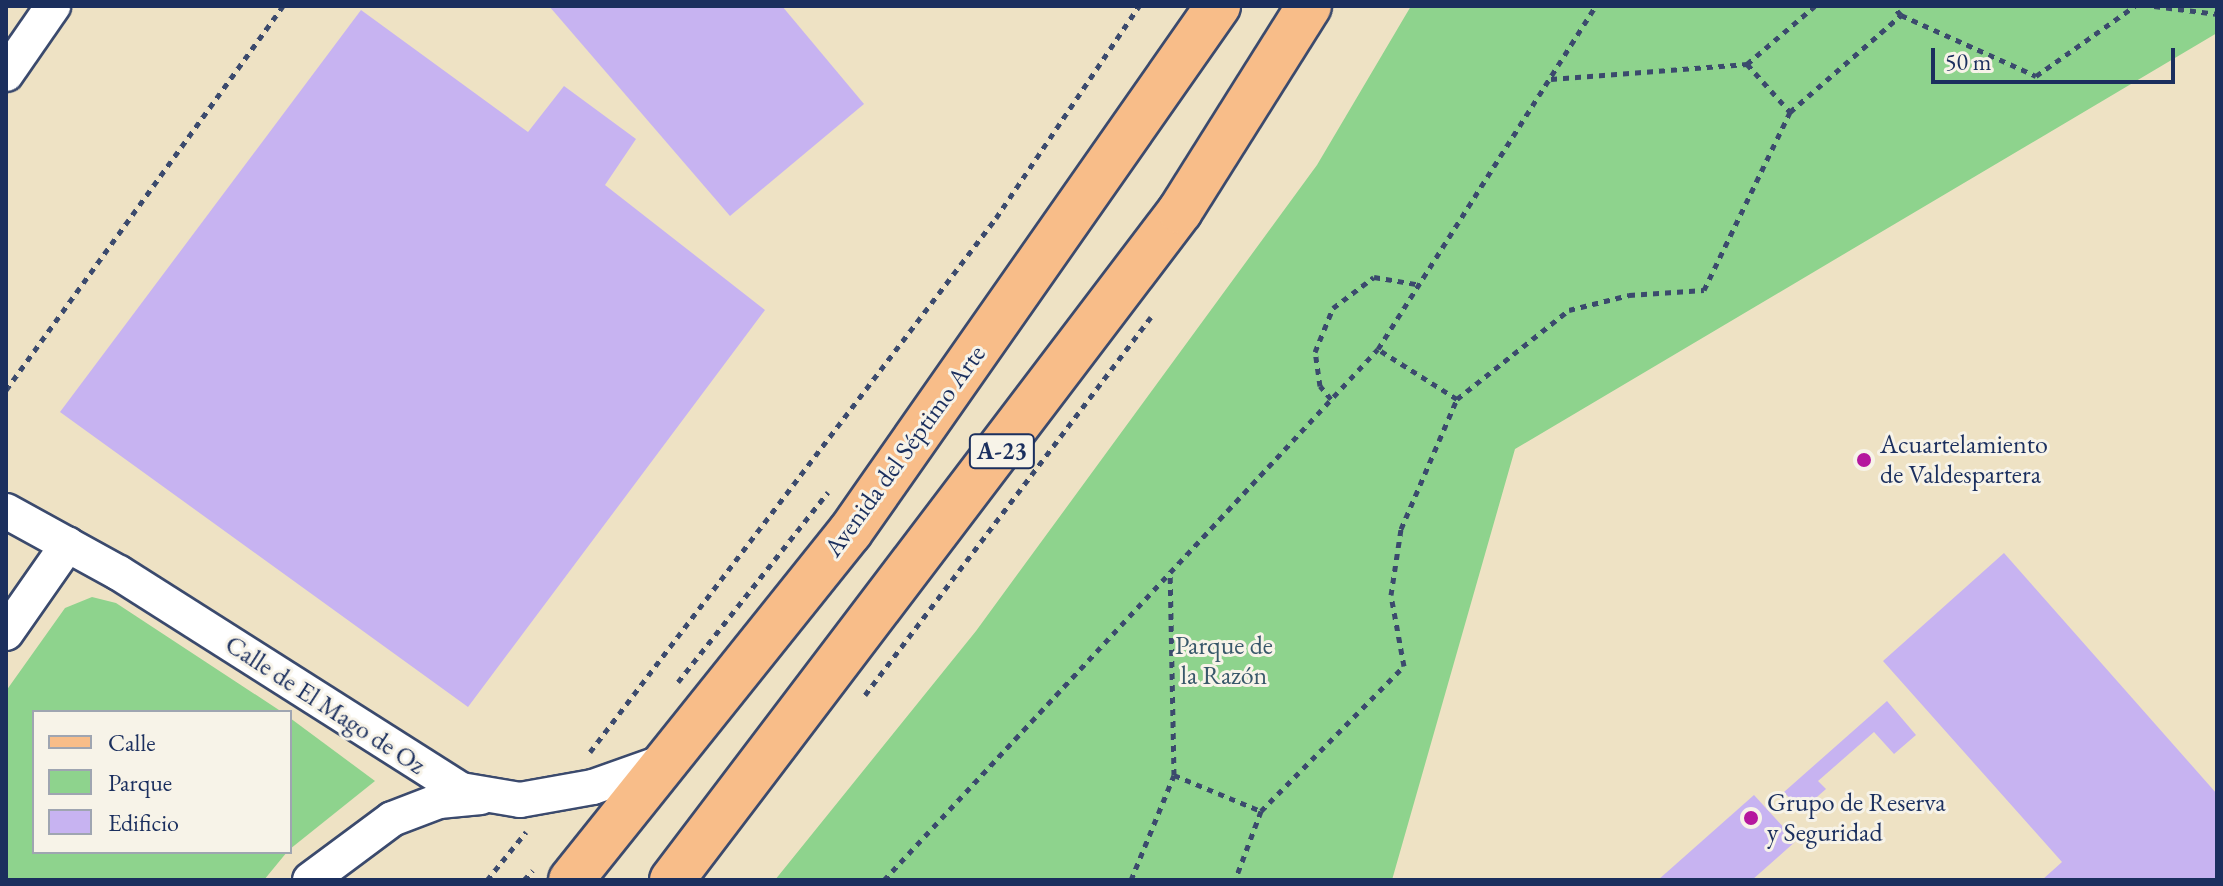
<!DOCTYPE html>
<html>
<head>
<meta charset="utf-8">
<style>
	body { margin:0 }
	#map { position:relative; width:2223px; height:886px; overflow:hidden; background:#eee2c4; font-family:"EB Garamond",serif }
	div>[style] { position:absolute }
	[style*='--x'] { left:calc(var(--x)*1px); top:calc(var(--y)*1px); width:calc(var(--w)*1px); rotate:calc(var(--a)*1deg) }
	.green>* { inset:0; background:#8ed38d }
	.building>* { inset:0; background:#c7b3f1 }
	.path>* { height:5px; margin-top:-2.5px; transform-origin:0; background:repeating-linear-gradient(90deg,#3b4a6d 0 6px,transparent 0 12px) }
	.roads { filter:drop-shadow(2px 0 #3b4a6d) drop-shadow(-2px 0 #3b4a6d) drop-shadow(0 2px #3b4a6d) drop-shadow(0 -2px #3b4a6d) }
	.minor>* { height:34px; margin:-17px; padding:0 17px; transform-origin:17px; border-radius:17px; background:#fff }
	.primary>* { height:44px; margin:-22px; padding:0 22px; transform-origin:22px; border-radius:22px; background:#f8bd89 }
	.dots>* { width:22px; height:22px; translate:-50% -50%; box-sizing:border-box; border:4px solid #f7f3e8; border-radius:50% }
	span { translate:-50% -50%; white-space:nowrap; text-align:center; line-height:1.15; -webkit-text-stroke:6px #f7f3e8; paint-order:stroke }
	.shield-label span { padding:2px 6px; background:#f7f3e8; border:2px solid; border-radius:6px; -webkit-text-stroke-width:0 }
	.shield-label { font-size:24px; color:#1b2f5e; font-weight:700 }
	.poi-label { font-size:26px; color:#1b2f5e }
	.left { translate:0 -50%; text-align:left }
	.street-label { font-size:26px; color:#1b2f5e }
	.park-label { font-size:26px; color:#38586a }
	.frame { position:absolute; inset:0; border:8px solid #1b2f5e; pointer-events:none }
	.legend { position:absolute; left:32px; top:710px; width:260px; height:144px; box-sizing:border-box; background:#f7f3e8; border:2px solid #9fa5b1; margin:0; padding:10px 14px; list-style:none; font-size:24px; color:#1b2f5e }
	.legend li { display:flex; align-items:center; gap:16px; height:40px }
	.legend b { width:40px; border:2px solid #9fa5b1 }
	.scale { position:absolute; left:1931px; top:48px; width:244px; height:36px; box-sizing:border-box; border:4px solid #1b2f5e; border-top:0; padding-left:10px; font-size:24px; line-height:28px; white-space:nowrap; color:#1b2f5e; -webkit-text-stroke:6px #f7f3e8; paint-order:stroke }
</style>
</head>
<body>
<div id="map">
	<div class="green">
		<i style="clip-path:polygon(1411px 6px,2217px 6px,2217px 33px,1515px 449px,1392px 880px,775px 880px,976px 631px,1317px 165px)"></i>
		<i style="clip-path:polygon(92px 597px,116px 603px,282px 712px,34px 712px,34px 852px,287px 852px,264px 880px,6px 880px,6px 691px,65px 608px)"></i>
		<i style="clip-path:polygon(290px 718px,375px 781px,290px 849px)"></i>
	</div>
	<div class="building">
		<i style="clip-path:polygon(549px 6px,782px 6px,864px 104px,730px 216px)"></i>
		<i style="clip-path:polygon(361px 10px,528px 132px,564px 86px,636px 139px,605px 185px,765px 310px,468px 707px,60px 412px)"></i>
		<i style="clip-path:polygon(2004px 553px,2217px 794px,2217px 880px,2042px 880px,2062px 862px,1883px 661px)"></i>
		<i style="clip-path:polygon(1887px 701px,1916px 735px,1894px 754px,1874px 732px,1818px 781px,1826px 789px,1801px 811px,1784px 792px)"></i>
		<i style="clip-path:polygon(1754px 795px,1796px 841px,1752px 880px,1658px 880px)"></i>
	</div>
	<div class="path">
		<i style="--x:2154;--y:6;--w:64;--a:7.2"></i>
		<i style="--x:1901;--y:15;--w:148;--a:24.3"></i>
		<i style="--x:2036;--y:76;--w:121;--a:-35.3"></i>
		<i style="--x:1747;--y:64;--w:64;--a:48.1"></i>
		<i style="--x:1790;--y:112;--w:147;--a:-41.1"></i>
		<i style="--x:1901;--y:15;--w:12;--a:-132"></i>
		<i style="--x:1551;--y:79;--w:197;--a:-4.4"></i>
		<i style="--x:1747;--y:64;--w:89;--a:-40.5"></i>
		<i style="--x:6;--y:390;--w:473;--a:-54.2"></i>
		<i style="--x:1331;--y:399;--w:17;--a:-130"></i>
		<i style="--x:1320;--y:386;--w:34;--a:-98"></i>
		<i style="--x:1315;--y:352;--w:48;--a:-67.8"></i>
		<i style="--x:1333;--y:308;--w:51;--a:-37.1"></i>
		<i style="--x:1374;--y:277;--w:43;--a:9.5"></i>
		<i style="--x:1457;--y:399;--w:143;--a:-38.5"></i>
		<i style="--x:1569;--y:310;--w:62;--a:-14"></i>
		<i style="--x:1629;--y:295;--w:75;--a:-3.8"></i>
		<i style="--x:1704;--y:290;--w:198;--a:-64.2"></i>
		<i style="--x:678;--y:682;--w:242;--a:-51.7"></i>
		<i style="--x:865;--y:695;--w:474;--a:-52.9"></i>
		<i style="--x:590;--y:752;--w:671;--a:-52.75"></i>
		<i style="--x:996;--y:218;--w:256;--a:-56"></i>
		<i style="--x:1174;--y:775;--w:94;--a:22.5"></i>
		<i style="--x:1261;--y:811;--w:74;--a:110.6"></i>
		<i style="--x:1261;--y:811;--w:204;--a:-45.4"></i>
		<i style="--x:1404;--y:666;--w:72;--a:-100.4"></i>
		<i style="--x:1391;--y:595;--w:67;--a:-81.4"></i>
		<i style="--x:1401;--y:529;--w:142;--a:-66.7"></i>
		<i style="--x:1457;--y:399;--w:93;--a:-147.7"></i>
		<i style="--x:487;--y:880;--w:62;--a:-50.9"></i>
		<i style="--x:524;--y:880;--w:13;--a:-48"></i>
		<i style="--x:884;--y:880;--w:725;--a:-47.07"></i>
		<i style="--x:1378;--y:349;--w:406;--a:-57.6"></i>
		<i style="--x:1131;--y:880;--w:113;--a:-67.7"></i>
		<i style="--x:1174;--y:775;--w:202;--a:-91.1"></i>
	</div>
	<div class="roads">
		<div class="minor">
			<i style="--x:6;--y:74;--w:83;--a:-55.3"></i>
			<i style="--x:6;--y:511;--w:129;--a:28.8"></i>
			<i style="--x:119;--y:573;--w:405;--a:32.4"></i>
			<i style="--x:461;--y:790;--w:60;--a:9.6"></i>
			<i style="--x:520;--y:800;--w:74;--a:-10.1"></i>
			<i style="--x:593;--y:787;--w:77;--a:-19.6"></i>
			<i style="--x:6;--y:633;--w:108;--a:-55.1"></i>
			<i style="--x:310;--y:880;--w:102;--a:-36.6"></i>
			<i style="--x:392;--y:819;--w:50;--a:-21"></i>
			<i style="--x:439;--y:801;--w:42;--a:-5.4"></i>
		</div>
		<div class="primary">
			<i style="--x:571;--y:880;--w:446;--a:-51.3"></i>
			<i style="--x:850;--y:532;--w:642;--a:-55.02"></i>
			<i style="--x:672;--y:880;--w:840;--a:-52.79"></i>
			<i style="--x:1180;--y:211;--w:242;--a:-57.8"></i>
		</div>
	</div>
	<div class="dots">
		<i style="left:1864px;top:460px;background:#b5179e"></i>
		<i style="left:1751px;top:818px;background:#b5179e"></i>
	</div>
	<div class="shield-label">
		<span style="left:1002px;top:451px">A-23</span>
	</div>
	<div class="poi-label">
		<span class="left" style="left:1880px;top:460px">Acuartelamiento<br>de Valdespartera</span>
		<span class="left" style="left:1767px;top:818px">Grupo de Reserva<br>y Seguridad</span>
	</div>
	<div class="street-label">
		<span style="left:905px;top:451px;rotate:-54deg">Avenida del Séptimo Arte</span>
		<span style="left:325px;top:705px;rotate:33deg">Calle de El Mago de Oz</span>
	</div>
	<div class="park-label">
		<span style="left:1224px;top:661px">Parque de<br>la Razón</span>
	</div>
	<div class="frame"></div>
	<ul class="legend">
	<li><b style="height:10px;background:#f8bd89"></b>Calle</li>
	<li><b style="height:22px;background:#8ed38d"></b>Parque</li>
	<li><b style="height:22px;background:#c7b3f1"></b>Edificio</li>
	</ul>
	<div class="scale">50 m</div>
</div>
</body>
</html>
